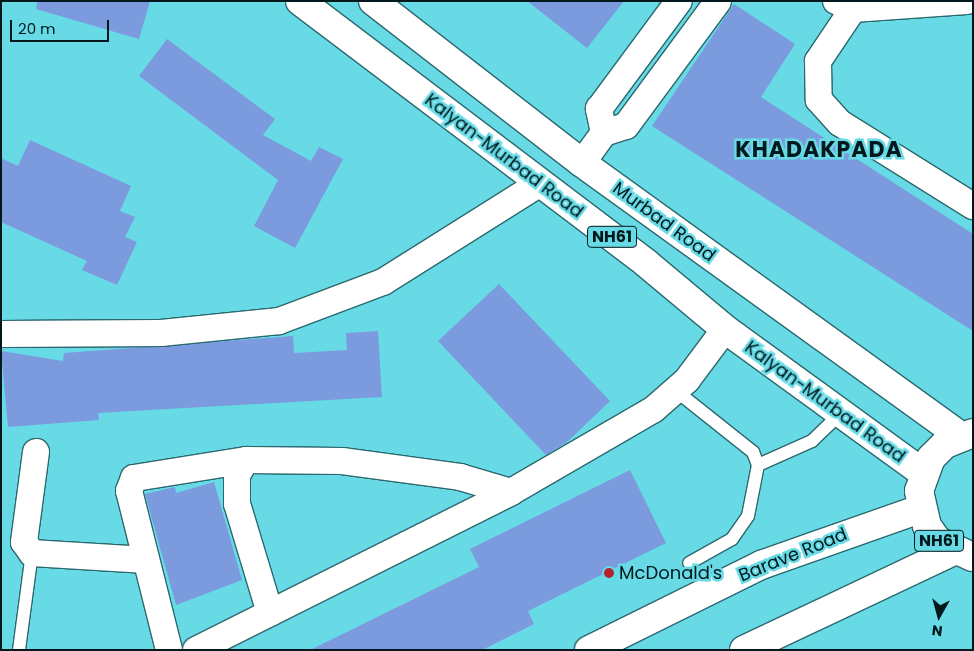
<!DOCTYPE html>
<html>
<head>
<meta charset="utf-8">
<style>
	body { margin:0 }
	#map { position:relative; width:974px; height:651px; overflow:hidden; background:#67dae6; font-family:Poppins,sans-serif }
	div>[style] { position:absolute }
	[style*='--x'] { left:calc(var(--x)*1px); top:calc(var(--y)*1px); width:calc(var(--w)*1px); rotate:calc(var(--a)*1deg) }
	.building>* { inset:0; background:#7b9bde }
	.roads { filter:drop-shadow(1px 0 #2b686e) drop-shadow(-1px 0 #2b686e) drop-shadow(0 1px #2b686e) drop-shadow(0 -1px #2b686e) }
	.lane>* { height:12px; margin:-6px; padding:0 6px; transform-origin:6px; border-radius:6px; background:#fff }
	.street>* { height:26px; margin:-13px; padding:0 13px; transform-origin:13px; border-radius:13px; background:#fff }
	.secondary>* { height:28px; margin:-14px; padding:0 14px; transform-origin:14px; border-radius:14px; background:#fff }
	.highway>* { height:28px; margin:-14px; padding:0 14px; transform-origin:14px; border-radius:14px; background:#fff }
	.dots>* { width:14px; height:14px; translate:-50% -50%; box-sizing:border-box; border:2px solid #67dae6; border-radius:50% }
	span { translate:-50% -50%; white-space:nowrap; text-align:center; line-height:1.15; -webkit-text-stroke:5px #67dae6; paint-order:stroke }
	.shield-label span { padding:1px 4px; background:#67dae6; border:1px solid; border-radius:4px; -webkit-text-stroke-width:0 }
	.shield-label { font-size:16px; color:#01191c; font-weight:700 }
	.street-label { font-size:18px; color:#01191c }
	.poi-label { font-size:18px; color:#01191c }
	.left { translate:0 -50%; text-align:left }
	.district-label { font-size:22px; color:#01191c; font-weight:700; letter-spacing:1px }
	.frame { position:absolute; inset:0; border:2px solid #01191c; pointer-events:none }
	.north { position:absolute; left:914px; top:591px; width:50px; height:50px; -webkit-text-stroke:4px #67dae6; paint-order:stroke; rotate:187deg; font-size:14px; font-weight:700; line-height:20px; text-align:center; color:#01191c }
	.north::after { content:''; display:block; margin:auto; width:18px; height:22px; background:#01191c; clip-path:polygon(50% 0,100% 100%,50% 72%,0 100%) }
	.scale { position:absolute; left:10px; top:20px; width:99px; height:22px; box-sizing:border-box; border:2px solid #01191c; border-top:0; padding-left:6px; font-size:15px; line-height:18px; white-space:nowrap; color:#01191c; -webkit-text-stroke:4px #67dae6; paint-order:stroke }
</style>
</head>
<body>
<div id="map">
	<div class="building">
		<i style="clip-path:polygon(37px 1px,150px 1px,139px 39px,36px 9px)"></i>
		<i style="clip-path:polygon(527px 1px,624px 1px,587px 48px)"></i>
		<i style="clip-path:polygon(734px 4px,795px 44px,761px 97px,973px 234px,973px 331px,652px 126px)"></i>
		<i style="clip-path:polygon(167px 39px,275px 119px,263px 135px,311px 161px,319px 147px,343px 159px,295px 248px,254px 226px,278px 180px,139px 76px)"></i>
		<i style="clip-path:polygon(30px 140px,131px 186px,120px 211px,135px 217px,125px 237px,137px 242px,117px 285px,82px 270px,87px 261px,1px 222px,1px 158px,18px 166px)"></i>
		<i style="clip-path:polygon(499px 284px,610px 401px,567px 442px,546px 455px,438px 341px)"></i>
		<i style="clip-path:polygon(378px 331px,382px 397px,98px 413px,99px 420px,8px 427px,1px 351px,63px 361px,64px 353px,293px 336px,294px 353px,347px 350px,346px 333px)"></i>
		<i style="clip-path:polygon(630px 470px,666px 543px,528px 611px,534px 624px,482px 650px,310px 650px,479px 567px,470px 549px)"></i>
		<i style="clip-path:polygon(214px 482px,242px 580px,176px 605px,145px 494px,175px 487px,176px 493px)"></i>
	</div>
	<div class="roads">
		<div class="lane">
			<i style="--x:675;--y:390;--w:100;--a:38.5"></i>
			<i style="--x:753;--y:452;--w:14;--a:69"></i>
			<i style="--x:758;--y:465;--w:52;--a:101.1"></i>
			<i style="--x:748;--y:516;--w:28;--a:125"></i>
			<i style="--x:732;--y:539;--w:49;--a:150.8"></i>
			<i style="--x:758;--y:465;--w:59;--a:-24"></i>
			<i style="--x:812;--y:441;--w:39;--a:-44"></i>
			<i style="--x:19;--y:650;--w:98;--a:-82.4"></i>
		</div>
		<div class="street">
			<i style="--x:836;--y:1;--w:19;--a:25"></i>
			<i style="--x:853;--y:9;--w:114;--a:-4"></i>
			<i style="--x:853;--y:9;--w:63;--a:123.9"></i>
			<i style="--x:818;--y:61;--w:39;--a:89"></i>
			<i style="--x:819;--y:100;--w:31;--a:48"></i>
			<i style="--x:840;--y:123;--w:157;--a:32"></i>
			<i style="--x:604;--y:133;--w:25;--a:-102"></i>
			<i style="--x:599;--y:109;--w:134;--a:-53.5"></i>
			<i style="--x:582;--y:163;--w:37;--a:-54"></i>
			<i style="--x:604;--y:133;--w:23;--a:-18"></i>
			<i style="--x:626;--y:126;--w:155;--a:-53.6"></i>
			<i style="--x:1;--y:334;--w:160;--a:-0.4"></i>
			<i style="--x:161;--y:333;--w:119;--a:-5.8"></i>
			<i style="--x:279;--y:321;--w:111;--a:-20.6"></i>
			<i style="--x:383;--y:282;--w:186;--a:-32.2"></i>
			<i style="--x:36;--y:452;--w:91;--a:97.6"></i>
			<i style="--x:24;--y:542;--w:14;--a:54"></i>
			<i style="--x:32;--y:553;--w:114;--a:3.5"></i>
			<i style="--x:270;--y:613;--w:114;--a:-106.8"></i>
			<i style="--x:237;--y:504;--w:29;--a:-90"></i>
			<i style="--x:237;--y:475;--w:17;--a:-59"></i>
			<i style="--x:246;--y:460;--w:96;--a:0.6"></i>
			<i style="--x:342;--y:461;--w:119;--a:7.7"></i>
			<i style="--x:460;--y:477;--w:53;--a:16.4"></i>
			<i style="--x:169;--y:650;--w:164;--a:-104.1"></i>
			<i style="--x:129;--y:491;--w:14;--a:-69"></i>
			<i style="--x:134;--y:478;--w:113;--a:-9.1"></i>
			<i style="--x:196;--y:650;--w:352;--a:-26.6"></i>
			<i style="--x:511;--y:492;--w:165;--a:-30.1"></i>
			<i style="--x:654;--y:409;--w:44;--a:-41.3"></i>
			<i style="--x:687;--y:380;--w:64;--a:-53.3"></i>
		</div>
		<div class="secondary">
			<i style="--x:589;--y:650;--w:192;--a:-26.3"></i>
			<i style="--x:761;--y:565;--w:169;--a:-19.4"></i>
			<i style="--x:744;--y:650;--w:231;--a:-25.3"></i>
		</div>
		<div class="highway">
			<i style="--x:300;--y:1;--w:434;--a:37.1"></i>
			<i style="--x:646;--y:263;--w:103;--a:39.9"></i>
			<i style="--x:725;--y:329;--w:245;--a:36"></i>
			<i style="--x:373;--y:1;--w:264;--a:37.8"></i>
			<i style="--x:582;--y:163;--w:466;--a:35.8"></i>
			<i style="--x:973;--y:433;--w:31;--a:158"></i>
			<i style="--x:944;--y:445;--w:18;--a:135"></i>
			<i style="--x:931;--y:458;--w:35;--a:110"></i>
			<i style="--x:919;--y:491;--w:36;--a:77"></i>
			<i style="--x:927;--y:526;--w:19;--a:54"></i>
			<i style="--x:938;--y:541;--w:38;--a:25"></i>
		</div>
	</div>
	<div class="dots">
		<i style="left:609px;top:573px;background:#b5242c"></i>
	</div>
	<div class="shield-label">
		<span style="left:612px;top:237px">NH61</span>
		<span style="left:939px;top:541px">NH61</span>
	</div>
	<div class="street-label">
		<span style="left:504px;top:156px;rotate:37deg">Kalyan-Murbad Road</span>
		<span style="left:664px;top:222px;rotate:36deg">Murbad Road</span>
		<span style="left:825px;top:402px;rotate:36deg">Kalyan-Murbad Road</span>
		<span style="left:793px;top:555px;rotate:-22deg">Barave Road</span>
	</div>
	<div class="poi-label">
		<span class="left" style="left:619px;top:573px">McDonald's</span>
	</div>
	<div class="district-label">
		<span style="left:819px;top:150px">KHADAKPADA</span>
	</div>
	<div class="frame"></div>
	<div class="north">N</div>
	<div class="scale">20 m</div>
</div>
</body>
</html>
